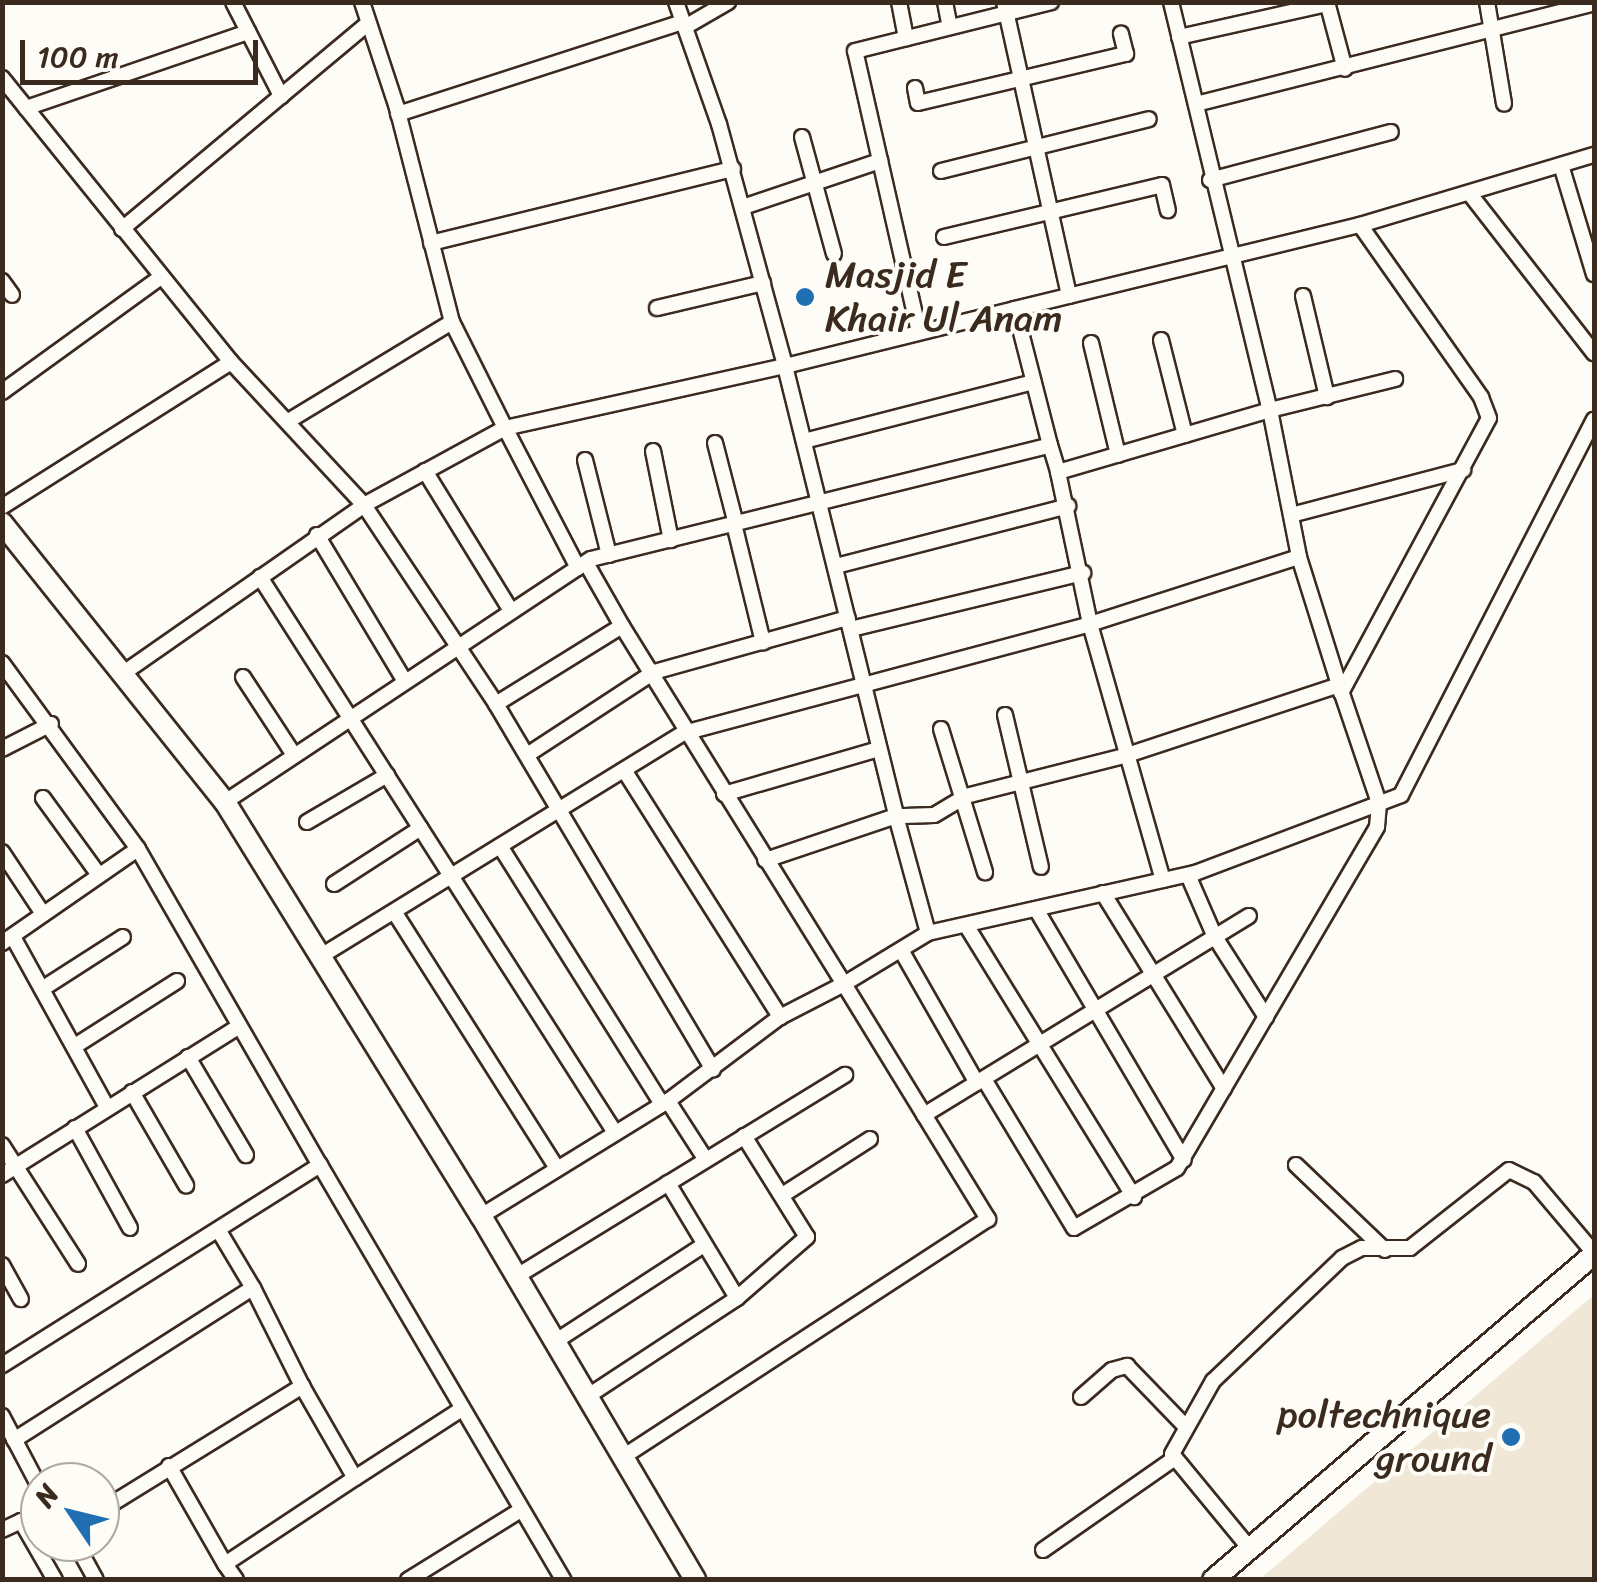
<!DOCTYPE html>
<html>
<head>
<meta charset="utf-8">
<style>
	body { margin:0 }
	#map { position:relative; width:1597px; height:1582px; overflow:hidden; background:#fdfcf7; font-family:Sriracha,sans-serif }
	div>[style] { position:absolute }
	[style*='--x'] { left:calc(var(--x)*1px); top:calc(var(--y)*1px); width:calc(var(--w)*1px); rotate:calc(var(--a)*1deg) }
	.built>* { inset:0; background:#f1e7d6 }
	.roads { filter:drop-shadow(2px 0 #3b2a1e) drop-shadow(-2px 0 #3b2a1e) drop-shadow(0 2px #3b2a1e) drop-shadow(0 -2px #3b2a1e) }
	.street>* { height:14px; margin:-7px; padding:0 7px; transform-origin:7px; border-radius:7px; background:#fdfcf7 }
	.secondary>* { height:20px; margin:-10px; padding:0 10px; transform-origin:10px; border-radius:10px; background:#fdfcf7 }
	.dots>* { width:28px; height:28px; translate:-50% -50%; box-sizing:border-box; border:5px solid #fdfcf7; border-radius:50% }
	span { translate:-50% -50%; white-space:nowrap; text-align:center; line-height:1.15; -webkit-text-stroke:8px #fdfcf7; paint-order:stroke }
	.poi-label { font-size:38px; color:#3b2a1e }
	.left { translate:0 -50%; text-align:left }
	.right { translate:-100% -50%; text-align:right }
	.frame { position:absolute; inset:0; border:5px solid #3b2a1e; pointer-events:none }
	.north { position:absolute; left:20px; top:1462px; width:100px; height:100px; box-sizing:border-box; background:#fdfcf7; border:2px solid #afa8a0; border-radius:50%; rotate:305deg; font-size:28px; font-weight:700; line-height:40px; text-align:center; color:#3b2a1e }
	.north::after { content:''; display:block; margin:auto; width:35px; height:45px; background:#1f6fb2; clip-path:polygon(50% 0,100% 100%,50% 72%,0 100%) }
	.scale { position:absolute; left:20px; top:40px; width:238px; height:45px; box-sizing:border-box; border:5px solid #3b2a1e; border-top:0; padding-left:12px; font-size:30px; line-height:35px; white-space:nowrap; color:#3b2a1e; -webkit-text-stroke:8px #fdfcf7; paint-order:stroke }
</style>
</head>
<body>
<div id="map">
	<div class="built">
		<i style="clip-path:polygon(1594px 1295px,1594px 1579px,1260px 1579px)"></i>
	</div>
	<div class="roads">
		<div class="street">
			<i style="--x:233;--y:2;--w:106;--a:62.9"></i>
			<i style="--x:362;--y:2;--w:112;--a:71.7"></i>
			<i style="--x:397;--y:108;--w:221;--a:75.6"></i>
			<i style="--x:452;--y:322;--w:119;--a:63.4"></i>
			<i style="--x:505;--y:428;--w:287;--a:-12.5"></i>
			<i style="--x:785;--y:366;--w:463;--a:76.1"></i>
			<i style="--x:896;--y:816;--w:138;--a:161.4"></i>
			<i style="--x:676;--y:2;--w:129;--a:70.6"></i>
			<i style="--x:719;--y:124;--w:251;--a:74.7"></i>
			<i style="--x:785;--y:366;--w:237;--a:-13.9"></i>
			<i style="--x:1015;--y:309;--w:140;--a:75.6"></i>
			<i style="--x:899;--y:2;--w:37;--a:79"></i>
			<i style="--x:945;--y:2;--w:25;--a:79"></i>
			<i style="--x:1004;--y:2;--w:301;--a:77.5"></i>
			<i style="--x:1171;--y:2;--w:420;--a:76.4"></i>
			<i style="--x:1270;--y:410;--w:129;--a:-13.9"></i>
			<i style="--x:1327;--y:2;--w:69;--a:75"></i>
			<i style="--x:1487;--y:2;--w:103;--a:80.5"></i>
			<i style="--x:685;--y:27;--w:50;--a:-30.2"></i>
			<i style="--x:1179;--y:37;--w:152;--a:-12.6"></i>
			<i style="--x:2;--y:78;--w:365;--a:51.1"></i>
			<i style="--x:231;--y:362;--w:271;--a:147.7"></i>
			<i style="--x:915;--y:88;--w:15;--a:79"></i>
			<i style="--x:918;--y:103;--w:214;--a:-13.3"></i>
			<i style="--x:1126;--y:54;--w:21;--a:-104"></i>
			<i style="--x:1196;--y:104;--w:411;--a:-14.2"></i>
			<i style="--x:26;--y:108;--w:235;--a:-18.9"></i>
			<i style="--x:398;--y:114;--w:299;--a:-17.9"></i>
			<i style="--x:802;--y:137;--w:121;--a:74.7"></i>
			<i style="--x:1561;--y:165;--w:114;--a:73.2"></i>
			<i style="--x:941;--y:171;--w:214;--a:-14"></i>
			<i style="--x:1210;--y:180;--w:187;--a:-14.9"></i>
			<i style="--x:1470;--y:194;--w:202;--a:52.1"></i>
			<i style="--x:743;--y:207;--w:145;--a:-18.6"></i>
			<i style="--x:122;--y:229;--w:321;--a:-39.9"></i>
			<i style="--x:944;--y:237;--w:224;--a:-13.4"></i>
			<i style="--x:1162;--y:185;--w:26;--a:77"></i>
			<i style="--x:431;--y:243;--w:311;--a:-13.8"></i>
			<i style="--x:2;--y:281;--w:17;--a:54"></i>
			<i style="--x:1303;--y:296;--w:104;--a:76.6"></i>
			<i style="--x:657;--y:308;--w:109;--a:-13.3"></i>
			<i style="--x:1015;--y:309;--w:355;--a:-13.7"></i>
			<i style="--x:1360;--y:225;--w:244;--a:-16.7"></i>
			<i style="--x:919;--y:332;--w:288;--a:-102.8"></i>
			<i style="--x:855;--y:51;--w:202;--a:-14"></i>
			<i style="--x:1161;--y:340;--w:98;--a:75.8"></i>
			<i style="--x:1091;--y:343;--w:115;--a:76.4"></i>
			<i style="--x:2;--y:392;--w:196;--a:-35.9"></i>
			<i style="--x:290;--y:420;--w:189;--a:-31.2"></i>
			<i style="--x:804;--y:441;--w:237;--a:-14.4"></i>
			<i style="--x:715;--y:443;--w:84;--a:75.5"></i>
			<i style="--x:653;--y:451;--w:91;--a:78.6"></i>
			<i style="--x:585;--y:460;--w:98;--a:75.8"></i>
			<i style="--x:425;--y:471;--w:164;--a:58.4"></i>
			<i style="--x:1058;--y:472;--w:155;--a:78.1"></i>
			<i style="--x:1090;--y:624;--w:266;--a:74.1"></i>
			<i style="--x:1295;--y:514;--w:174;--a:-14.7"></i>
			<i style="--x:734;--y:524;--w:122;--a:76.2"></i>
			<i style="--x:317;--y:535;--w:169;--a:59"></i>
			<i style="--x:836;--y:566;--w:240;--a:-14.5"></i>
			<i style="--x:578;--y:568;--w:158;--a:-117.5"></i>
			<i style="--x:505;--y:428;--w:161;--a:151.4"></i>
			<i style="--x:364;--y:505;--w:239;--a:56.4"></i>
			<i style="--x:496;--y:704;--w:425;--a:59.3"></i>
			<i style="--x:260;--y:577;--w:657;--a:57.42"></i>
			<i style="--x:622;--y:626;--w:421;--a:58.2"></i>
			<i style="--x:844;--y:984;--w:98;--a:-31.3"></i>
			<i style="--x:928;--y:933;--w:274;--a:-12.7"></i>
			<i style="--x:1195;--y:873;--w:220;--a:-20.7"></i>
			<i style="--x:1401;--y:795;--w:422;--a:-62.8"></i>
			<i style="--x:851;--y:629;--w:239;--a:-13.6"></i>
			<i style="--x:2;--y:663;--w:230;--a:53.8"></i>
			<i style="--x:138;--y:849;--w:365;--a:60.1"></i>
			<i style="--x:320;--y:1165;--w:376;--a:147.8"></i>
			<i style="--x:125;--y:672;--w:292;--a:-34.9"></i>
			<i style="--x:364;--y:505;--w:195;--a:-132.9"></i>
			<i style="--x:243;--y:677;--w:90;--a:56.8"></i>
			<i style="--x:1341;--y:693;--w:312;--a:-61.7"></i>
			<i style="--x:1489;--y:418;--w:22;--a:-111"></i>
			<i style="--x:1481;--y:397;--w:210;--a:-125.1"></i>
			<i style="--x:496;--y:704;--w:148;--a:-31.8"></i>
			<i style="--x:622;--y:626;--w:73;--a:-119.7"></i>
			<i style="--x:1005;--y:715;--w:156;--a:76.7"></i>
			<i style="--x:941;--y:729;--w:150;--a:72.9"></i>
			<i style="--x:2;--y:749;--w:55;--a:-27"></i>
			<i style="--x:527;--y:755;--w:152;--a:-33.2"></i>
			<i style="--x:654;--y:672;--w:201;--a:-15.6"></i>
			<i style="--x:626;--y:773;--w:289;--a:57.7"></i>
			<i style="--x:724;--y:794;--w:161;--a:-16.2"></i>
			<i style="--x:43;--y:798;--w:95;--a:54"></i>
			<i style="--x:225;--y:802;--w:439;--a:-33.6"></i>
			<i style="--x:591;--y:559;--w:473;--a:-13.9"></i>
			<i style="--x:1050;--y:445;--w:28;--a:73"></i>
			<i style="--x:1058;--y:472;--w:221;--a:-16.3"></i>
			<i style="--x:1270;--y:410;--w:150;--a:78.8"></i>
			<i style="--x:1299;--y:557;--w:134;--a:72.6"></i>
			<i style="--x:1339;--y:685;--w:226;--a:161.7"></i>
			<i style="--x:1124;--y:756;--w:163;--a:165.8"></i>
			<i style="--x:966;--y:796;--w:37;--a:149"></i>
			<i style="--x:934;--y:815;--w:38;--a:178"></i>
			<i style="--x:896;--y:816;--w:121;--a:74.7"></i>
			<i style="--x:307;--y:822;--w:93;--a:-30.4"></i>
			<i style="--x:500;--y:846;--w:305;--a:57.9"></i>
			<i style="--x:2;--y:852;--w:74;--a:56.5"></i>
			<i style="--x:1188;--y:875;--w:68;--a:66.5"></i>
			<i style="--x:1215;--y:937;--w:95;--a:57.5"></i>
			<i style="--x:334;--y:884;--w:103;--a:-32.8"></i>
			<i style="--x:1103;--y:893;--w:230;--a:58.3"></i>
			<i style="--x:1036;--y:909;--w:291;--a:59.5"></i>
			<i style="--x:395;--y:913;--w:302;--a:57.6"></i>
			<i style="--x:966;--y:925;--w:320;--a:58.3"></i>
			<i style="--x:13;--y:937;--w:194;--a:61.1"></i>
			<i style="--x:2;--y:943;--w:165;--a:-34.7"></i>
			<i style="--x:901;--y:950;--w:153;--a:60.3"></i>
			<i style="--x:321;--y:956;--w:426;--a:-31.6"></i>
			<i style="--x:684;--y:733;--w:420;--a:-15"></i>
			<i style="--x:1090;--y:624;--w:219;--a:-17.8"></i>
			<i style="--x:42;--y:989;--w:96;--a:-32.7"></i>
			<i style="--x:75;--y:1046;--w:121;--a:-32.5"></i>
			<i style="--x:188;--y:1057;--w:114;--a:59.4"></i>
			<i style="--x:984;--y:1079;--w:174;--a:58.9"></i>
			<i style="--x:1074;--y:1228;--w:119;--a:-30.2"></i>
			<i style="--x:1177;--y:1168;--w:395;--a:-59.6"></i>
			<i style="--x:1377;--y:827;--w:24;--a:-85"></i>
			<i style="--x:1379;--y:803;--w:125;--a:-108.7"></i>
			<i style="--x:132;--y:1092;--w:108;--a:59.9"></i>
			<i style="--x:668;--y:1101;--w:70;--a:57.2"></i>
			<i style="--x:924;--y:1115;--w:381;--a:-31.5"></i>
			<i style="--x:75;--y:1128;--w:114;--a:61.2"></i>
			<i style="--x:2;--y:1145;--w:141;--a:57.4"></i>
			<i style="--x:320;--y:1165;--w:481;--a:59.6"></i>
			<i style="--x:1296;--y:1165;--w:123;--a:43.7"></i>
			<i style="--x:2;--y:1175;--w:279;--a:-32.1"></i>
			<i style="--x:668;--y:1183;--w:134;--a:59"></i>
			<i style="--x:784;--y:1194;--w:102;--a:-32.6"></i>
			<i style="--x:481;--y:1216;--w:220;--a:-31.6"></i>
			<i style="--x:668;--y:1101;--w:140;--a:-36.9"></i>
			<i style="--x:780;--y:1017;--w:72;--a:-27.3"></i>
			<i style="--x:844;--y:984;--w:276;--a:58.5"></i>
			<i style="--x:988;--y:1219;--w:436;--a:146.9"></i>
			<i style="--x:2;--y:1265;--w:39;--a:61"></i>
			<i style="--x:517;--y:1276;--w:385;--a:-31.5"></i>
			<i style="--x:253;--y:1288;--w:110;--a:63.4"></i>
			<i style="--x:556;--y:1341;--w:176;--a:-33"></i>
			<i style="--x:588;--y:1396;--w:178;--a:-33.3"></i>
			<i style="--x:737;--y:1298;--w:93;--a:-41.1"></i>
			<i style="--x:807;--y:1237;--w:119;--a:-122"></i>
			<i style="--x:1081;--y:1397;--w:41;--a:-41.1"></i>
			<i style="--x:1112;--y:1370;--w:16;--a:-15"></i>
			<i style="--x:1127;--y:1366;--w:83;--a:46"></i>
			<i style="--x:2;--y:1416;--w:81;--a:62.2"></i>
			<i style="--x:14;--y:1440;--w:283;--a:-32.5"></i>
			<i style="--x:253;--y:1288;--w:66;--a:-120.8"></i>
			<i style="--x:169;--y:1466;--w:113;--a:60.3"></i>
			<i style="--x:225;--y:1564;--w:156;--a:-33.5"></i>
			<i style="--x:100;--y:1511;--w:238;--a:-31.7"></i>
			<i style="--x:302;--y:1386;--w:106;--a:60.1"></i>
			<i style="--x:355;--y:1478;--w:125;--a:-32.9"></i>
			<i style="--x:2;--y:1530;--w:21;--a:-25"></i>
			<i style="--x:21;--y:1521;--w:68;--a:60"></i>
			<i style="--x:75;--y:1542;--w:43;--a:61.1"></i>
			<i style="--x:1043;--y:1550;--w:157;--a:-34.9"></i>
			<i style="--x:1251;--y:1550;--w:124;--a:-129.5"></i>
			<i style="--x:1172;--y:1454;--w:84;--a:-60.7"></i>
			<i style="--x:1213;--y:1381;--w:178;--a:-43.6"></i>
			<i style="--x:1342;--y:1258;--w:22;--a:-27"></i>
			<i style="--x:1362;--y:1248;--w:48;--a:0"></i>
			<i style="--x:1410;--y:1248;--w:126;--a:-38.2"></i>
			<i style="--x:1509;--y:1170;--w:28;--a:26"></i>
			<i style="--x:1534;--y:1182;--w:93;--a:49.8"></i>
			<i style="--x:225;--y:1564;--w:19;--a:55"></i>
			<i style="--x:408;--y:1580;--w:133;--a:-31.8"></i>
		</div>
		<div class="secondary">
			<i style="--x:2;--y:523;--w:357;--a:51.4"></i>
			<i style="--x:225;--y:802;--w:487;--a:58.3"></i>
			<i style="--x:481;--y:1216;--w:422;--a:59.5"></i>
			<i style="--x:1213;--y:1580;--w:501;--a:-40.55"></i>
		</div>
	</div>
	<div class="dots">
		<i style="left:805px;top:297px;background:#1f6fb2"></i>
		<i style="left:1511px;top:1437px;background:#1f6fb2"></i>
	</div>
	<div class="poi-label">
		<span class="left" style="left:825px;top:297px">Masjid E<br>Khair Ul Anam</span>
		<span class="right" style="left:1491px;top:1437px">poltechnique<br>ground</span>
	</div>
	<div class="frame"></div>
	<div class="north">N</div>
	<div class="scale">100 m</div>
</div>
</body>
</html>
